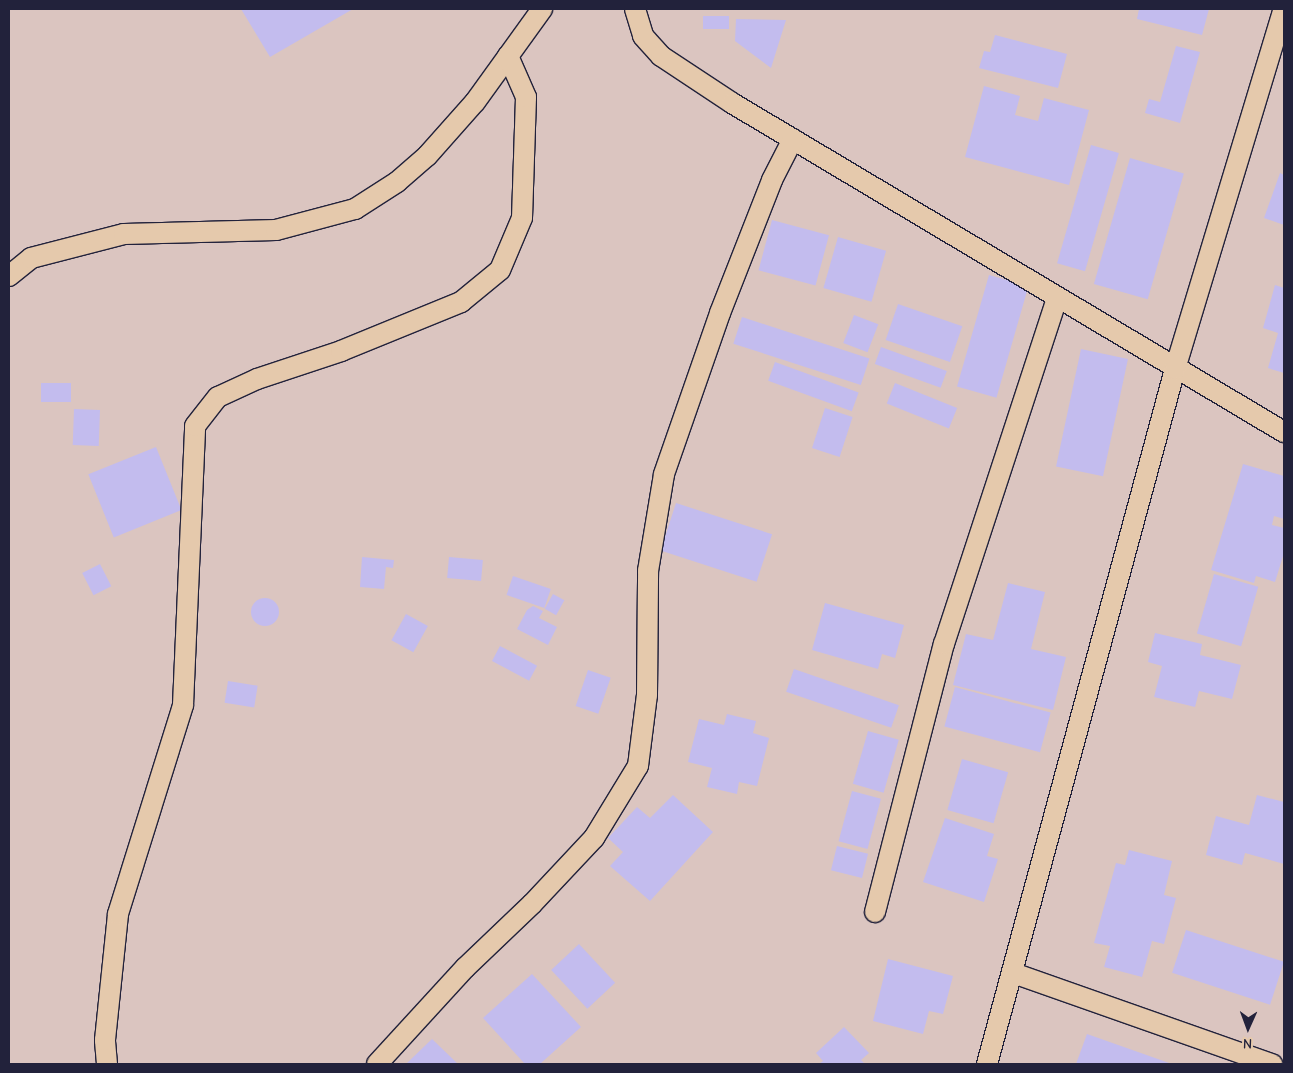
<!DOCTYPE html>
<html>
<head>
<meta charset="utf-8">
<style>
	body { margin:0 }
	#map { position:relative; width:1293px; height:1073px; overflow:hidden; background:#dbc5c0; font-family:"Comic Neue",sans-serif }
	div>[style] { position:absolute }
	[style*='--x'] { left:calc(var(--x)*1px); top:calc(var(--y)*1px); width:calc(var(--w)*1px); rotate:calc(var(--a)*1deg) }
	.building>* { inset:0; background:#c3bcee; transform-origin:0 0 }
	.round { border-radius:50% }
	.roads { filter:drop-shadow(1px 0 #22223b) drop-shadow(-1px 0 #22223b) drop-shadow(0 1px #22223b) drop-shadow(0 -1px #22223b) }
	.street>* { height:20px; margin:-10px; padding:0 10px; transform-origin:10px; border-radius:10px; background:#e5c9ac }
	span { translate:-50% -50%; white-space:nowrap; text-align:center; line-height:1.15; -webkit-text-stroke:4px #e5c9ac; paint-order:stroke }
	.frame { position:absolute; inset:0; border:10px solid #22223b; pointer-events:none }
	.north { position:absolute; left:1223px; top:1003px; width:50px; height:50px; -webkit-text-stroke:4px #e5c9ac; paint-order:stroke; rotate:182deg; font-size:14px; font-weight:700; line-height:20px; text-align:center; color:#22223b }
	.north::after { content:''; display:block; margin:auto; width:18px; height:22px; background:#22223b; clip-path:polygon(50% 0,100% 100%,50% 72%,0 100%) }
</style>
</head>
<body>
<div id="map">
	<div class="building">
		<i style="clip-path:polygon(241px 9px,353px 9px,270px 57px)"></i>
		<i style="clip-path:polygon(1139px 9px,1209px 9px,1202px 35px,1137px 19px)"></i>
		<i style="left:703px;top:16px;width:26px;height:13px"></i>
		<i style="clip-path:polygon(736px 19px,786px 20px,771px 68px,735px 41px)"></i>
		<i style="clip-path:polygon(995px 35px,1067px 54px,1058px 88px,979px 68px,984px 51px,990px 52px)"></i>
		<i style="clip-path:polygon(1176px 46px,1200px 52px,1180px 123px,1145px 113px,1149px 99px,1160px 102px)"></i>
		<i style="clip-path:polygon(984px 86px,1020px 96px,1015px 115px,1038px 121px,1044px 98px,1089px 110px,1069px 185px,965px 157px)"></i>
		<i style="left:1091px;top:145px;width:29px;height:123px;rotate:16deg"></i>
		<i style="left:1130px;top:158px;width:56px;height:131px;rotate:16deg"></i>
		<i style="clip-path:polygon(1280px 173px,1284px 175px,1284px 225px,1264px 218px)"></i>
		<i style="left:772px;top:220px;width:59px;height:52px;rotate:15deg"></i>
		<i style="left:838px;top:237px;width:50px;height:53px;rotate:16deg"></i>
		<i style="left:989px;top:275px;width:41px;height:116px;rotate:16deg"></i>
		<i style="clip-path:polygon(1275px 285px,1284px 288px,1284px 373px,1268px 368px,1278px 333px,1263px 328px)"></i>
		<i style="left:898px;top:304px;width:68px;height:38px;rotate:19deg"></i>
		<i style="left:854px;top:315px;width:26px;height:30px;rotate:21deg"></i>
		<i style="left:742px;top:317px;width:134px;height:28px;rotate:18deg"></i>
		<i style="left:881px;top:347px;width:70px;height:18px;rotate:20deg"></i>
		<i style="left:1081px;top:349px;width:48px;height:120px;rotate:12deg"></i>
		<i style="left:775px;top:362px;width:89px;height:20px;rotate:20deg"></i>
		<i style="left:41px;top:383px;width:30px;height:19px"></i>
		<i style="left:895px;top:383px;width:67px;height:22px;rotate:22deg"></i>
		<i style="left:825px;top:408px;width:29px;height:42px;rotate:18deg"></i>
		<i style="left:74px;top:409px;width:26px;height:36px;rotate:2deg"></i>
		<i style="left:156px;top:447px;width:68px;height:73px;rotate:68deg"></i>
		<i style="clip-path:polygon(1243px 464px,1284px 476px,1284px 519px,1274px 516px,1272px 525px,1284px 528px,1284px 553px,1275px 582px,1256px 576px,1254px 583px,1211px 570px)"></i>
		<i style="left:676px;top:503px;width:101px;height:50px;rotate:18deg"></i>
		<i style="clip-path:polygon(362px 557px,394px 560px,393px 568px,386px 567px,384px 589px,360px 587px)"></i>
		<i style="left:449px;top:557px;width:34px;height:21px;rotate:5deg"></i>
		<i style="left:100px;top:564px;width:25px;height:20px;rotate:63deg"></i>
		<i style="left:1214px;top:574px;width:46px;height:62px;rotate:16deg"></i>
		<i style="left:513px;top:576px;width:40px;height:20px;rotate:19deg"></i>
		<i style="clip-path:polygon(1008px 583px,1045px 592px,1031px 649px,1066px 657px,1053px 710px,953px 685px,966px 634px,993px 640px)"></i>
		<i style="left:553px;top:594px;width:13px;height:17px;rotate:29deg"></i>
		<i class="round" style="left:251px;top:598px;width:28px;height:28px"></i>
		<i style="clip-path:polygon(825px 603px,904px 625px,895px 658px,882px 654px,878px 669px,812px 650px)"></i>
		<i style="clip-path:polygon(533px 606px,543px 611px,539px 618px,557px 627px,548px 645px,517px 629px,527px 610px)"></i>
		<i style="left:406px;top:614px;width:25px;height:30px;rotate:29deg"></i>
		<i style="clip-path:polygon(1155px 633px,1202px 644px,1200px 655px,1241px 665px,1232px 699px,1199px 691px,1195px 707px,1154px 697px,1162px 666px,1148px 662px)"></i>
		<i style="left:500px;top:646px;width:42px;height:17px;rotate:28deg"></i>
		<i style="left:794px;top:669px;width:111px;height:24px;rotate:19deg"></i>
		<i style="left:588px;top:670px;width:24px;height:38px;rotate:19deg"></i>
		<i style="left:228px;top:681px;width:30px;height:22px;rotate:9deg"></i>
		<i style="left:955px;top:687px;width:99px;height:41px;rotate:15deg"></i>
		<i style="clip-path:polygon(727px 714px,756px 721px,753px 733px,769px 738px,757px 786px,739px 782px,737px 794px,707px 787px,712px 768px,688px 762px,699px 719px,724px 725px)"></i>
		<i style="left:868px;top:731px;width:32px;height:55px;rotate:16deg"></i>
		<i style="left:962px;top:759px;width:48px;height:53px;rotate:16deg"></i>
		<i style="left:852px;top:791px;width:30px;height:52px;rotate:15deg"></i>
		<i style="clip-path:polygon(673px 795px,713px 832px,650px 901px,610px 866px,623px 852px,608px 838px,637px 807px,650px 818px)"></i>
		<i style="clip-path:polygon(1257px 795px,1284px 802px,1284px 864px,1245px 853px,1242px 865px,1206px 855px,1216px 816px,1249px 825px)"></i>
		<i style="clip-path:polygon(945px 818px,994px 834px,987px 856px,998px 859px,984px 902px,923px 882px)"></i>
		<i style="left:837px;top:846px;width:32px;height:25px;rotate:14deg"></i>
		<i style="clip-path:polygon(1129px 850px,1172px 861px,1164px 895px,1176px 898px,1164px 944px,1152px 941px,1142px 977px,1104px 967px,1110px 946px,1094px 943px,1116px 863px,1125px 865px)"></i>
		<i style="left:1186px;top:930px;width:103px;height:45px;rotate:18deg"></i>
		<i style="left:579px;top:944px;width:53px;height:38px;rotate:47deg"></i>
		<i style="clip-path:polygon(888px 959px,953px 976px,943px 1014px,929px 1011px,923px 1034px,873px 1021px)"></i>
		<i style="clip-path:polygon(532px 974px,581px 1027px,540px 1064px,525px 1064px,483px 1018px)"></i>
		<i style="clip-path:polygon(844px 1027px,869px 1053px,861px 1060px,865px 1064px,819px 1064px,823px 1061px,816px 1053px)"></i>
		<i style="clip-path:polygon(1087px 1034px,1172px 1064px,1076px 1064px)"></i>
		<i style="clip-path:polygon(432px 1039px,458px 1064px,406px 1064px)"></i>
	</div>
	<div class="roads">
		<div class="street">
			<i style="--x:635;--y:9;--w:28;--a:73"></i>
			<i style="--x:643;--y:36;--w:27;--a:48"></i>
			<i style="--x:661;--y:56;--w:85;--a:33.5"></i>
			<i style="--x:732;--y:103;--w:643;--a:30.8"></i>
			<i style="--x:9;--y:276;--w:28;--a:-39"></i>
			<i style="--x:31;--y:258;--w:96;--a:-14.5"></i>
			<i style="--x:124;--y:234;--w:152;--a:-1.5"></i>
			<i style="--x:276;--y:230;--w:82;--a:-14.9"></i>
			<i style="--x:355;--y:209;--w:50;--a:-32.7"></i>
			<i style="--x:397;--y:182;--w:40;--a:-41"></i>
			<i style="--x:427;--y:156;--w:72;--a:-48.4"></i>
			<i style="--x:475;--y:102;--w:115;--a:-54.2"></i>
			<i style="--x:875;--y:912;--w:277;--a:-75.6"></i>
			<i style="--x:944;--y:644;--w:364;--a:-71.9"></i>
			<i style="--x:1013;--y:973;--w:275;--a:19.4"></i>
			<i style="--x:107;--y:1064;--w:24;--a:-95"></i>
			<i style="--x:105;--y:1040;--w:127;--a:-84.1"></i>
			<i style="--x:118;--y:914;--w:219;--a:-72.7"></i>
			<i style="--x:183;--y:705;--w:279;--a:-87.5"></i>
			<i style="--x:195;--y:426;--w:37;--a:-52"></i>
			<i style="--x:218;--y:397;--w:43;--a:-24.8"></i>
			<i style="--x:257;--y:379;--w:89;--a:-18.4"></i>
			<i style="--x:341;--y:351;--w:130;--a:-22.2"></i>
			<i style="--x:461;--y:302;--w:50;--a:-39.4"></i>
			<i style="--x:500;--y:270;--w:56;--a:-67.1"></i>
			<i style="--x:522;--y:218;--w:121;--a:-88.1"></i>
			<i style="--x:526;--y:97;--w:45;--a:-113.7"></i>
			<i style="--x:377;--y:1064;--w:130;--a:-47.5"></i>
			<i style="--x:465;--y:968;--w:93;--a:-43.7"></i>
			<i style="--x:532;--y:904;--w:91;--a:-46.8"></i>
			<i style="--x:594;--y:838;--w:84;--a:-58.6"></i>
			<i style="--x:638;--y:766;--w:72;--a:-82.8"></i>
			<i style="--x:647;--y:695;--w:124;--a:-89.5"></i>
			<i style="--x:648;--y:571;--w:98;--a:-80.6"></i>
			<i style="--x:664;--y:474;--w:170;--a:-70.8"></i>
			<i style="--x:720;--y:313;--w:143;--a:-68.6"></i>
			<i style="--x:772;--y:180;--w:46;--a:-62.9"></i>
			<i style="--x:987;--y:1064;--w:720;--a:-74.86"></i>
			<i style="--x:1175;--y:369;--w:376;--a:-73.2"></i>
		</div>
	</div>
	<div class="frame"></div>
	<div class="north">N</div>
</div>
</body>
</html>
